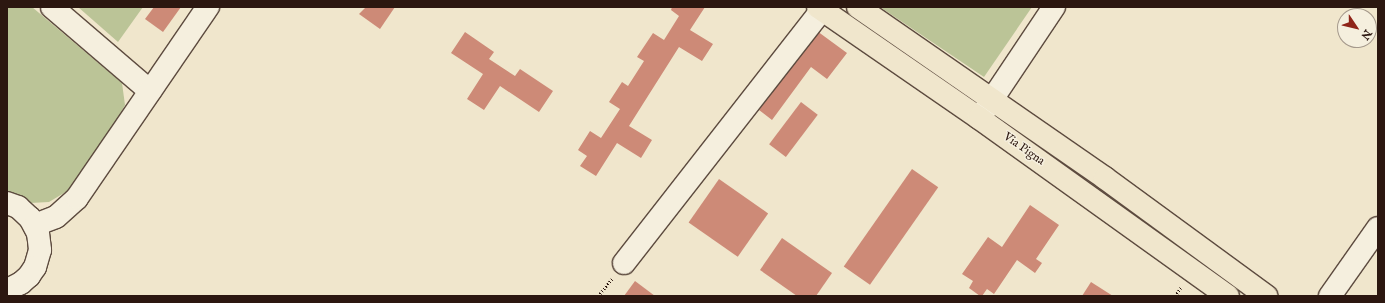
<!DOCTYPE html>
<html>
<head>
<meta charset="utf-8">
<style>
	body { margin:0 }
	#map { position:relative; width:1385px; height:303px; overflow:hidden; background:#f0e6cc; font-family:"IM FELL English",serif }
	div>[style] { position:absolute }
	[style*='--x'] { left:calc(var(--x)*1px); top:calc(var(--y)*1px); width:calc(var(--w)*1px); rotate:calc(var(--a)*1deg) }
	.green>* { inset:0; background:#bbc497 }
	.building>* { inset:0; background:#cd8a77; transform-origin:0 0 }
	.path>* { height:2.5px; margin-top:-1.25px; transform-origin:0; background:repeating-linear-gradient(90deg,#2c1710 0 1px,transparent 0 3px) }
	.roads { filter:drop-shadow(1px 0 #5d4b3f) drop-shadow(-1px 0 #5d4b3f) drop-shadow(0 1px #5d4b3f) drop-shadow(0 -1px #5d4b3f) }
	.minor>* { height:22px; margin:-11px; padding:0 11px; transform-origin:11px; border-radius:11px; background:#f5efde }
	.major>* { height:22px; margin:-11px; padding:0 11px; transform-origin:11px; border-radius:11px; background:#f0e6cc }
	span { translate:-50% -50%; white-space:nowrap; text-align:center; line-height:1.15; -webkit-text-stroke:3px #f5efde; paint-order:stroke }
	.street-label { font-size:12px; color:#2c1710 }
	.frame { position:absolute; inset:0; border:8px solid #2c1710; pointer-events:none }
	.north { position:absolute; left:1337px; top:8px; width:40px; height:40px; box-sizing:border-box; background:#f5efde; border:1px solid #a5998c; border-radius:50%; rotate:125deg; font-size:11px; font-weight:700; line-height:16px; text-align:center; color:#2c1710 }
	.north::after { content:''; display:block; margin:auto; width:14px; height:18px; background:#8f2418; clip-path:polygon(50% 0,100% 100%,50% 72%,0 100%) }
</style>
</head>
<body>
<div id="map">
	<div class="green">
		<i style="clip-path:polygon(7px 7px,32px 7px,122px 83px,125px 105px,118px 118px,69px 190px,49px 202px,30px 203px,7px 192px)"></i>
		<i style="clip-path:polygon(78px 7px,143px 7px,118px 42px)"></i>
		<i style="clip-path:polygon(880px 7px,1032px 7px,984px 77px)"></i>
	</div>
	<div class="building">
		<i style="clip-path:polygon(154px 7px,181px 7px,163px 32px,145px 19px)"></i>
		<i style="clip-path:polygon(366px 7px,395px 7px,380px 29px,359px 14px)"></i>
		<i style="clip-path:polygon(672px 7px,705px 7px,690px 30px,713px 44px,702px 61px,679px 47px,629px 126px,652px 140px,641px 158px,617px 143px,596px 176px,580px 166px,587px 156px,578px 150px,590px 131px,601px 138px,620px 109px,609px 102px,622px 82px,628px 86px,644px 61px,637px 57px,653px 33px,664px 40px,679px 16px,671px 10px)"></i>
		<i style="clip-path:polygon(817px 31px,847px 53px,827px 79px,811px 67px,772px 120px,759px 110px)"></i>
		<i style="clip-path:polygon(465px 32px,494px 52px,489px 59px,515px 76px,520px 69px,553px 91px,539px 112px,500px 86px,484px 110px,467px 99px,483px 74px,451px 53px)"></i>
		<i style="left:801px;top:102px;width:21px;height:53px;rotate:37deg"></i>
		<i style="left:912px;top:169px;width:32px;height:119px;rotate:35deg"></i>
		<i style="left:719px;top:179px;width:60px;height:53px;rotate:35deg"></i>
		<i style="clip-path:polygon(1030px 205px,1059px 225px,1036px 259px,1042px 263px,1035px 273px,1017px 260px,994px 294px,987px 289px,982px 296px,980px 296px,969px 288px,973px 281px,962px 274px,988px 237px,1002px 247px)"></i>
		<i style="clip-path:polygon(782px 238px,832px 273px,816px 296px,797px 296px,760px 270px)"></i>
		<i style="clip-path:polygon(635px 281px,655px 296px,624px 296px)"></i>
		<i style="clip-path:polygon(1091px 282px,1113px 296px,1082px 296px)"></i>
	</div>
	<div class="path">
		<i style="--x:598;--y:296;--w:22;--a:-51"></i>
		<i style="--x:1175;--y:296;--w:11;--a:-56"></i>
	</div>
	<div class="roads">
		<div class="minor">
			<i style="--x:52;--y:7;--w:129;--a:40.6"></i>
			<i style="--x:981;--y:116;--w:131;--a:-56.2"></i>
			<i style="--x:7;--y:203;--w:12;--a:20"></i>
			<i style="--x:18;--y:207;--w:16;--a:43"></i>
			<i style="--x:30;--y:218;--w:17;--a:62"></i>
			<i style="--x:38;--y:233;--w:17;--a:83"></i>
			<i style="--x:40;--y:250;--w:18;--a:106"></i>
			<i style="--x:35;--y:267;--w:11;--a:124"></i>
			<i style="--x:29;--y:276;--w:11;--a:139"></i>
			<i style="--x:21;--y:283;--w:16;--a:153"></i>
			<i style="--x:35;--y:225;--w:22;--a:-21"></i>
			<i style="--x:56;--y:217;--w:28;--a:-42"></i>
			<i style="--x:77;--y:198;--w:232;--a:-55.6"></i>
			<i style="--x:624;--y:263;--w:321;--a:-52"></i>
			<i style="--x:1330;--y:296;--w:83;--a:-54.8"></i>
		</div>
		<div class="major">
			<i style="--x:818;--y:7;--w:196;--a:34.6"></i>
			<i style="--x:979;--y:118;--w:306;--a:35.6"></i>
			<i style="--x:858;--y:7;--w:300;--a:34.7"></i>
			<i style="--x:1105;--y:178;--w:200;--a:36.2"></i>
		</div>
	</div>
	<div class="street-label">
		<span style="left:1024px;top:149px;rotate:35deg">Via Pigna</span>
	</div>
	<div class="frame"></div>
	<div class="north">N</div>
</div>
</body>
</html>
